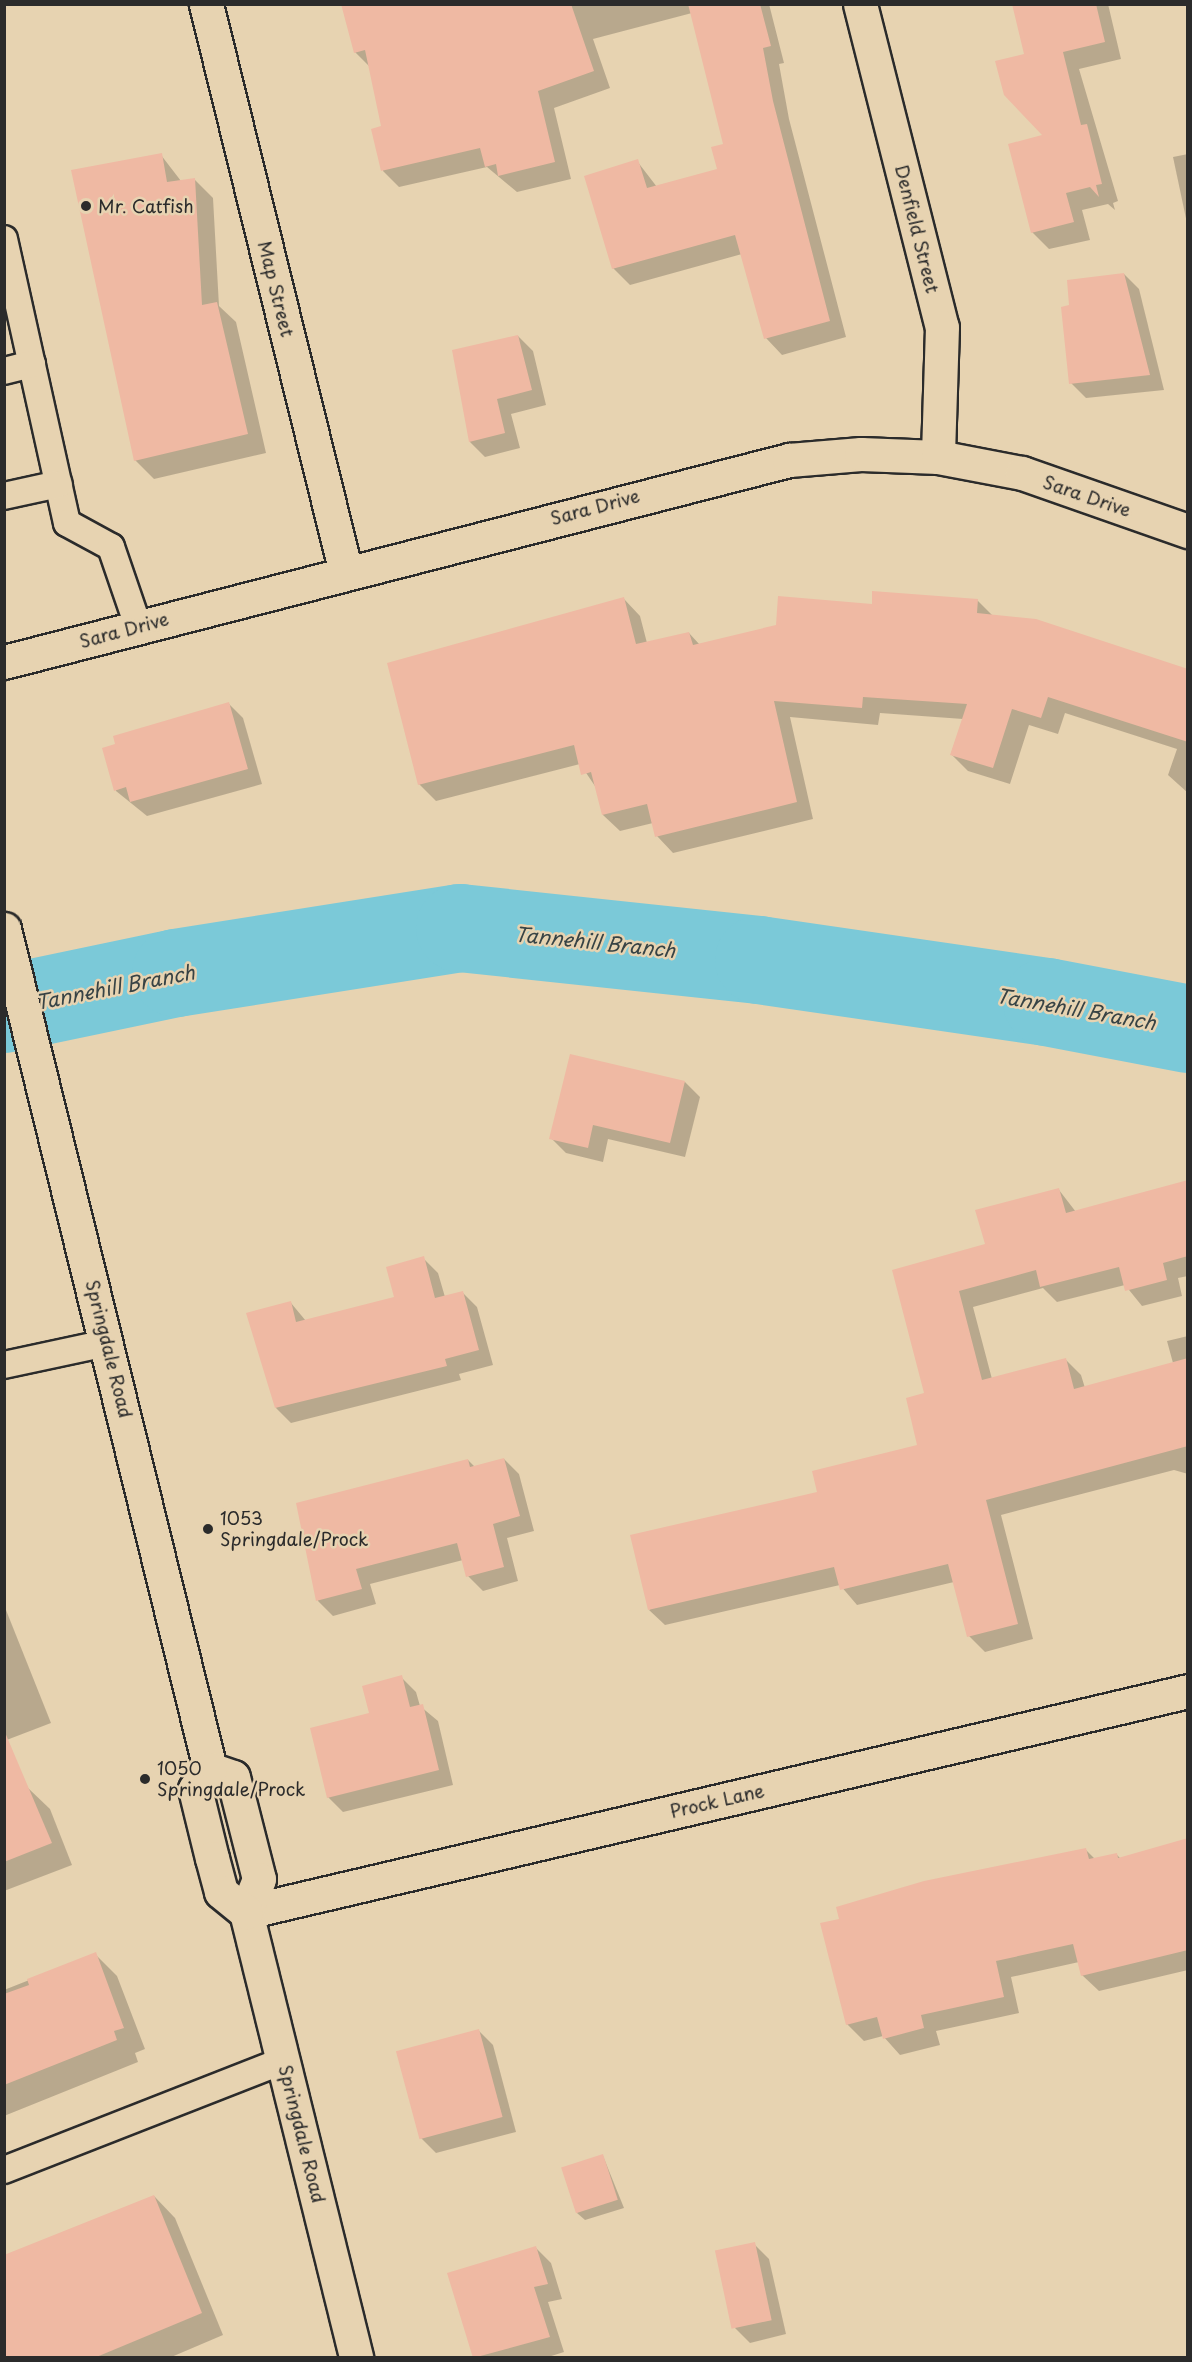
<!DOCTYPE html>
<html>
<head>
<meta charset="utf-8">
<style>
	body { margin:0 }
	#map { position:relative; width:1192px; height:2362px; overflow:hidden; background:#e7d3b1; font-family:"Playpen Sans",sans-serif }
	div>[style] { position:absolute }
	[style*='--x'] { left:calc(var(--x)*1px); top:calc(var(--y)*1px); width:calc(var(--w)*1px); rotate:calc(var(--a)*1deg) }
	.shadow>* { inset:0; background:#0003 }
	.river>* { height:88px; margin:-44px; padding:0 44px; transform-origin:44px; border-radius:44px; background:#7bc9d8 }
	.building>* { inset:0; background:#efb9a3; transform-origin:0 0 }
	.roads { filter:drop-shadow(2px 0 #2b2b2b) drop-shadow(-2px 0 #2b2b2b) drop-shadow(0 2px #2b2b2b) drop-shadow(0 -2px #2b2b2b) }
	.lane>* { height:26px; margin:-13px; padding:0 13px; transform-origin:13px; border-radius:13px; background:#e7d3b1 }
	.street>* { height:33px; margin:-16.5px; padding:0 16.5px; transform-origin:16.5px; border-radius:16.5px; background:#e7d3b1 }
	.secondary>* { height:33px; margin:-16.5px; padding:0 16.5px; transform-origin:16.5px; border-radius:16.5px; background:#e7d3b1 }
	.dots>* { width:16px; height:16px; translate:-50% -50%; box-sizing:border-box; border:3px solid #e7d3b1; border-radius:50% }
	span { translate:-50% -50%; white-space:nowrap; text-align:center; line-height:1.15; -webkit-text-stroke:5px #e7d3b1; paint-order:stroke }
	.poi-label { font-size:18px; color:#2b2b2b }
	.left { translate:0 -50%; text-align:left }
	.street-label { font-size:18px; color:#2b2b2b }
	.water-label { font-size:20px; color:#374345; font-style:italic }
	.frame { position:absolute; inset:0; border:6px solid #2b2b2b; pointer-events:none }
</style>
</head>
<body>
<div id="map">
	<div class="shadow">
		<i style="clip-path:polygon(465px 4px,769px 4px,784px 63px,779px 64px,789px 119px,846px 337px,782px 355px,766px 338px,742px 254px,630px 285px,613px 268px,637px 161px,657px 187px,719px 170px,725px 145px,692px 13px,593px 39px,610px 88px,554px 108px,571px 179px,517px 192px,487px 167px,399px 187px,383px 171px,383px 127px,370px 67px,355px 52px)"></i>
		<i style="clip-path:polygon(1013px 4px,1108px 4px,1121px 59px,1079px 69px,1118px 201px,1113px 203px,1115px 210px,1108px 204px,1082px 210px,1090px 240px,1049px 249px,1032px 232px,1044px 136px)"></i>
		<i style="clip-path:polygon(1188px 154px,1188px 228px,1173px 157px)"></i>
		<i style="clip-path:polygon(161px 155px,181px 181px,194px 179px,213px 198px,219px 306px,236px 322px,266px 453px,154px 479px,135px 460px)"></i>
		<i style="clip-path:polygon(1124px 274px,1139px 289px,1164px 390px,1086px 398px,1071px 383px,1071px 307px)"></i>
		<i style="clip-path:polygon(518px 336px,533px 351px,546px 405px,511px 414px,520px 448px,485px 457px,470px 442px,454px 351px)"></i>
		<i style="clip-path:polygon(624px 599px,640px 616px,647px 643px,689px 633px,700px 645px,873px 606px,977px 600px,993px 616px,1188px 672px,1188px 793px,1168px 775px,1177px 749px,1065px 713px,1058px 734px,1029px 725px,1010px 784px,968px 771px,951px 754px,963px 719px,880px 713px,878px 725px,790px 717px,813px 819px,673px 853px,657px 836px,653px 823px,620px 831px,603px 815px,597px 789px,580px 764px,436px 801px,419px 784px)"></i>
		<i style="clip-path:polygon(228px 703px,243px 718px,262px 784px,147px 816px,116px 791px,104px 749px)"></i>
		<i style="clip-path:polygon(685px 1082px,700px 1097px,685px 1157px,608px 1139px,603px 1162px,566px 1153px,551px 1138px)"></i>
		<i style="clip-path:polygon(1188px 1184px,1188px 1276px,1178px 1278px,1182px 1296px,1142px 1306px,1125px 1285px,1057px 1302px,1043px 1288px,973px 1307px,992px 1379px,1065px 1359px,1081px 1375px,1085px 1388px,1173px 1363px,1167px 1341px,1188px 1336px,1188px 1474px,1174px 1470px,1001px 1515px,1033px 1639px,985px 1652px,969px 1636px,954px 1582px,857px 1605px,840px 1585px,665px 1625px,649px 1610px,818px 1493px,919px 1447px,926px 1394px,894px 1271px,986px 1245px,1059px 1190px,1076px 1212px)"></i>
		<i style="clip-path:polygon(423px 1258px,438px 1273px,445px 1297px,462px 1292px,477px 1307px,493px 1365px,459px 1374px,461px 1380px,291px 1423px,276px 1408px,291px 1303px,306px 1321px,396px 1298px)"></i>
		<i style="clip-path:polygon(504px 1459px,519px 1474px,534px 1531px,507px 1538px,518px 1581px,483px 1591px,468px 1576px,463px 1560px,370px 1584px,376px 1604px,333px 1616px,318px 1601px,298px 1504px,468px 1460px,475px 1467px)"></i>
		<i style="clip-path:polygon(4px 1605px,51px 1723px,4px 1741px)"></i>
		<i style="clip-path:polygon(401px 1677px,416px 1692px,420px 1706px,438px 1721px,453px 1785px,343px 1812px,328px 1797px,371px 1714px)"></i>
		<i style="clip-path:polygon(28px 1788px,50px 1809px,72px 1865px,4px 1891px,4px 1797px)"></i>
		<i style="clip-path:polygon(1188px 1842px,1188px 1970px,1099px 1991px,1082px 1975px,1079px 1962px,1011px 1977px,1019px 2013px,936px 2031px,940px 2045px,900px 2055px,883px 2036px,864px 2041px,847px 2024px,1085px 1849px,1095px 1859px,1117px 1855px,1121px 1859px)"></i>
		<i style="clip-path:polygon(95px 1954px,117px 1976px,145px 2049px,135px 2053px,138px 2062px,4px 2116px,4px 1990px)"></i>
		<i style="clip-path:polygon(478px 2030px,493px 2045px,516px 2132px,436px 2153px,421px 2138px)"></i>
		<i style="clip-path:polygon(603px 2156px,624px 2208px,585px 2220px,577px 2213px)"></i>
		<i style="clip-path:polygon(154px 2196px,175px 2218px,223px 2335px,169px 2358px,4px 2358px)"></i>
		<i style="clip-path:polygon(754px 2244px,769px 2259px,786px 2334px,750px 2343px,735px 2328px)"></i>
		<i style="clip-path:polygon(536px 2248px,551px 2263px,562px 2299px,548px 2302px,564px 2352px,545px 2358px,475px 2358px)"></i>
	</div>
	<div class="river">
		<i style="--x:4;--y:1009;--w:176;--a:-11.8"></i>
		<i style="--x:176;--y:973;--w:288;--a:-9"></i>
		<i style="--x:460;--y:928;--w:301;--a:6.1"></i>
		<i style="--x:759;--y:960;--w:291;--a:8.3"></i>
		<i style="--x:1047;--y:1002;--w:144;--a:10.8"></i>
	</div>
	<div class="building">
		<i style="clip-path:polygon(341px 4px,571px 4px,594px 71px,538px 91px,555px 162px,498px 176px,496px 164px,485px 167px,480px 148px,381px 171px,371px 129px,381px 126px,365px 50px,354px 53px)"></i>
		<i style="clip-path:polygon(688px 4px,760px 4px,771px 46px,763px 48px,773px 101px,830px 321px,764px 339px,735px 235px,612px 269px,584px 176px,638px 159px,647px 188px,717px 169px,711px 147px,723px 144px)"></i>
		<i style="clip-path:polygon(1012px 4px,1096px 4px,1105px 42px,1063px 52px,1081px 125px,1087px 124px,1102px 184px,1096px 185px,1099px 197px,1090px 187px,1066px 193px,1074px 222px,1031px 233px,1008px 144px,1042px 135px,1004px 95px,995px 61px,1024px 54px)"></i>
		<i style="clip-path:polygon(162px 153px,167px 182px,195px 178px,202px 305px,217px 302px,248px 434px,134px 461px,71px 170px)"></i>
		<i style="clip-path:polygon(1124px 273px,1150px 375px,1069px 384px,1061px 307px,1069px 305px,1067px 280px)"></i>
		<i style="clip-path:polygon(518px 335px,532px 390px,497px 399px,505px 433px,469px 442px,452px 350px)"></i>
		<i style="clip-path:polygon(872px 591px,978px 599px,977px 613px,1036px 619px,1188px 669px,1188px 742px,1048px 697px,1041px 718px,1012px 709px,993px 768px,950px 755px,967px 704px,863px 697px,862px 708px,774px 701px,797px 802px,655px 837px,647px 804px,602px 815px,591px 772px,581px 775px,574px 745px,418px 785px,387px 663px,624px 597px,636px 644px,689px 632px,693px 645px,776px 625px,778px 596px,872px 604px)"></i>
		<i style="clip-path:polygon(229px 702px,248px 769px,130px 802px,126px 787px,114px 791px,102px 748px,115px 744px,113px 736px)"></i>
		<i style="clip-path:polygon(570px 1054px,685px 1081px,670px 1143px,593px 1125px,588px 1148px,549px 1139px)"></i>
		<i style="clip-path:polygon(1188px 1180px,1188px 1256px,1163px 1263px,1167px 1280px,1125px 1291px,1119px 1267px,1040px 1287px,1036px 1270px,959px 1291px,982px 1380px,1066px 1358px,1074px 1389px,1188px 1358px,1188px 1446px,986px 1500px,1018px 1624px,967px 1637px,948px 1564px,840px 1590px,834px 1567px,648px 1610px,630px 1535px,817px 1492px,812px 1471px,917px 1445px,906px 1398px,924px 1393px,892px 1270px,985px 1244px,975px 1210px,1059px 1188px,1066px 1213px)"></i>
		<i style="clip-path:polygon(424px 1256px,435px 1298px,463px 1291px,479px 1350px,445px 1359px,447px 1366px,275px 1408px,246px 1313px,291px 1301px,296px 1322px,394px 1297px,386px 1267px)"></i>
		<i style="clip-path:polygon(504px 1458px,520px 1516px,493px 1524px,504px 1567px,466px 1577px,457px 1543px,356px 1569px,362px 1589px,316px 1601px,296px 1503px,468px 1459px,470px 1467px)"></i>
		<i style="clip-path:polygon(402px 1675px,410px 1707px,423px 1704px,439px 1770px,327px 1798px,310px 1728px,369px 1713px,362px 1686px)"></i>
		<i style="clip-path:polygon(4px 1730px,52px 1843px,4px 1862px)"></i>
		<i style="clip-path:polygon(1188px 1838px,1188px 1950px,1081px 1976px,1073px 1944px,996px 1961px,1004px 1997px,921px 2015px,924px 2028px,883px 2039px,877px 2017px,846px 2025px,820px 1923px,839px 1919px,836px 1907px,924px 1881px,1086px 1848px,1089px 1859px,1117px 1853px,1118px 1858px)"></i>
		<i style="clip-path:polygon(96px 1952px,124px 2028px,114px 2031px,117px 2040px,4px 2085px,4px 1994px,29px 1985px,27px 1979px)"></i>
		<i style="left:479px;top:2029px;width:91px;height:86px;rotate:75deg"></i>
		<i style="left:603px;top:2154px;width:48px;height:44px;rotate:72deg"></i>
		<i style="clip-path:polygon(154px 2195px,202px 2313px,94px 2358px,4px 2358px,4px 2255px)"></i>
		<i style="left:755px;top:2242px;width:80px;height:41px;rotate:78deg"></i>
		<i style="clip-path:polygon(536px 2246px,548px 2284px,534px 2287px,550px 2337px,473px 2358px,447px 2273px)"></i>
	</div>
	<div class="roads">
		<div class="lane">
			<i style="--x:4;--y:239;--w:291;--a:77.5"></i>
			<i style="--x:67;--y:523;--w:50;--a:28.6"></i>
			<i style="--x:111;--y:547;--w:83;--a:71.1"></i>
			<i style="--x:4;--y:371;--w:29;--a:-14"></i>
			<i style="--x:4;--y:496;--w:56;--a:-12.3"></i>
			<i style="--x:4;--y:1365;--w:105;--a:-12.1"></i>
			<i style="--x:4;--y:2170;--w:302;--a:-21.4"></i>
		</div>
		<div class="street">
			<i style="--x:206;--y:4;--w:586;--a:76.18"></i>
			<i style="--x:860;--y:4;--w:333;--a:75.8"></i>
			<i style="--x:942;--y:327;--w:130;--a:91.8"></i>
			<i style="--x:4;--y:662;--w:811;--a:-14.43"></i>
			<i style="--x:789;--y:460;--w:72;--a:-4.8"></i>
			<i style="--x:861;--y:454;--w:77;--a:2.2"></i>
			<i style="--x:938;--y:457;--w:86;--a:10.8"></i>
			<i style="--x:1022;--y:473;--w:176;--a:19.3"></i>
			<i style="--x:246;--y:1912;--w:968;--a:-13.2"></i>
		</div>
		<div class="secondary">
			<i style="--x:4;--y:929;--w:865;--a:76.22"></i>
			<i style="--x:210;--y:1769;--w:24;--a:19"></i>
			<i style="--x:233;--y:1777;--w:105;--a:75.7"></i>
			<i style="--x:259;--y:1879;--w:35;--a:112"></i>
			<i style="--x:246;--y:1912;--w:459;--a:76.1"></i>
			<i style="--x:210;--y:1769;--w:25;--a:127"></i>
			<i style="--x:195;--y:1789;--w:71;--a:76.2"></i>
			<i style="--x:212;--y:1858;--w:35;--a:75"></i>
			<i style="--x:221;--y:1892;--w:32;--a:39"></i>
		</div>
	</div>
	<div class="dots">
		<i style="left:86px;top:206px;background:#2b2b2b"></i>
		<i style="left:208px;top:1529px;background:#2b2b2b"></i>
		<i style="left:145px;top:1779px;background:#2b2b2b"></i>
	</div>
	<div class="poi-label">
		<span class="left" style="left:98px;top:206px">Mr. Catfish</span>
		<span class="left" style="left:220px;top:1529px">1053<br>Springdale/Prock</span>
		<span class="left" style="left:157px;top:1779px">1050<br>Springdale/Prock</span>
	</div>
	<div class="street-label">
		<span style="left:917px;top:229px;rotate:76deg">Denfield Street</span>
		<span style="left:276px;top:289px;rotate:76deg">Map Street</span>
		<span style="left:1087px;top:496px;rotate:19deg">Sara Drive</span>
		<span style="left:595px;top:507px;rotate:-15deg">Sara Drive</span>
		<span style="left:124px;top:630px;rotate:-15deg">Sara Drive</span>
		<span style="left:109px;top:1349px;rotate:76deg">Springdale Road</span>
		<span style="left:717px;top:1801px;rotate:-13deg">Prock Lane</span>
		<span style="left:302px;top:2134px;rotate:76deg">Springdale Road</span>
	</div>
	<div class="water-label">
		<span style="left:595px;top:942px;rotate:6deg">Tannehill Branch</span>
		<span style="left:115px;top:987px;rotate:-11deg">Tannehill Branch</span>
		<span style="left:1076px;top:1009px;rotate:10deg">Tannehill Branch</span>
	</div>
	<div class="frame"></div>
</div>
</body>
</html>
